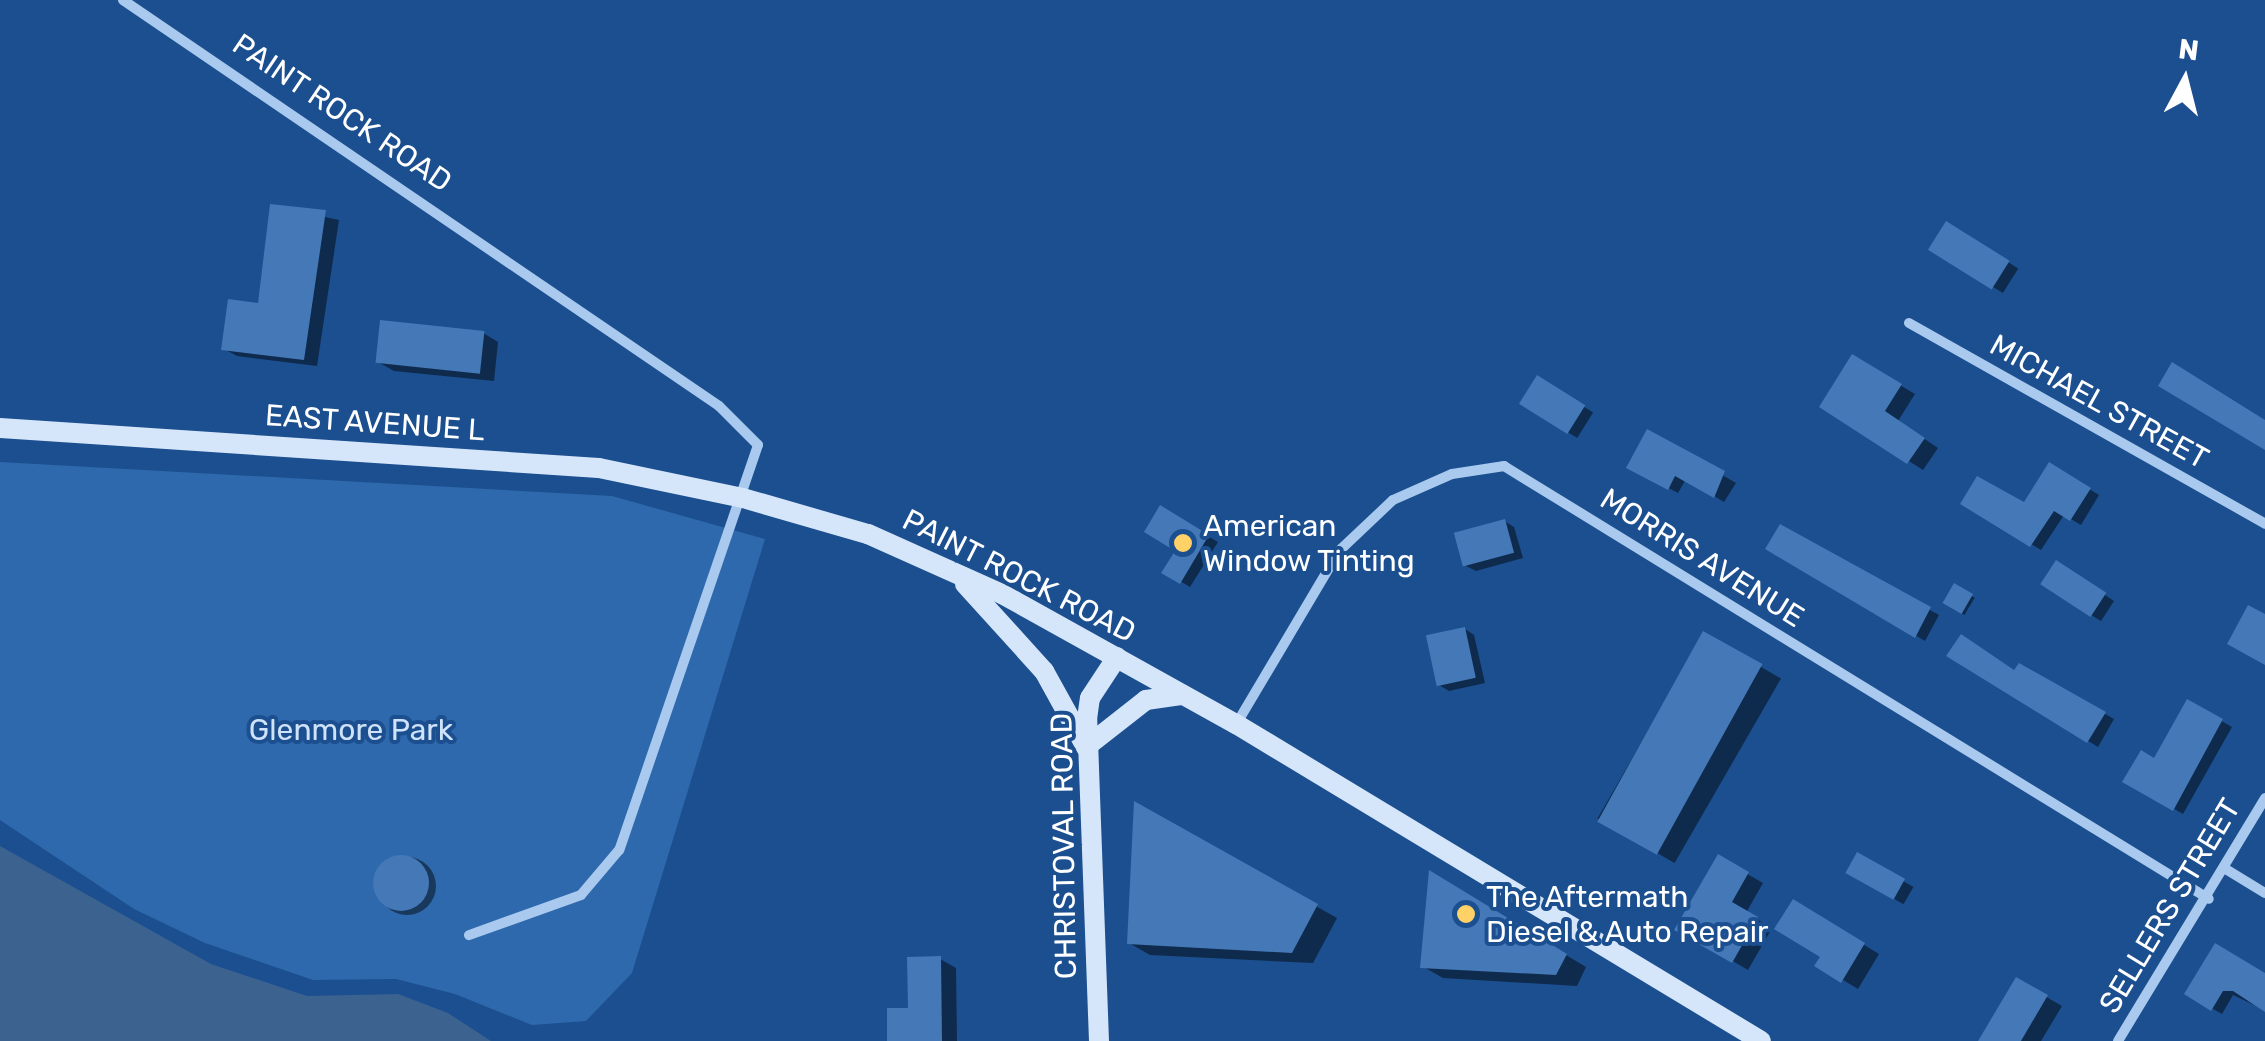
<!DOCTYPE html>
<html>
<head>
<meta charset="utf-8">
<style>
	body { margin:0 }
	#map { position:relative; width:2265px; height:1041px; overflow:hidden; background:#1b4f8f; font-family:Rubik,sans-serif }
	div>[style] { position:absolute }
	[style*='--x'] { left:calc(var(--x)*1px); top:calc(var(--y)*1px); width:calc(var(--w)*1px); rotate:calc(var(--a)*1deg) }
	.green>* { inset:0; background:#2e69ad }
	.water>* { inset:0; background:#3c6290 }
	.shadow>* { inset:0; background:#0007; transform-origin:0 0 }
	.round { border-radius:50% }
	.building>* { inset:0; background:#4478b7; transform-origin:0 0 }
	.street>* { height:10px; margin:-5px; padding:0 5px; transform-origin:5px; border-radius:5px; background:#a9c9ee }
	.secondary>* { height:20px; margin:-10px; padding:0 10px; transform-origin:10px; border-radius:10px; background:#d6e6fa }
	.dots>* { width:28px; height:28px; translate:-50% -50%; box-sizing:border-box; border:5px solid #1b4f8f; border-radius:50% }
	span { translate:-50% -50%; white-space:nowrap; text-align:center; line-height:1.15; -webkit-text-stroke:8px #1b4f8f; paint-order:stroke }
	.street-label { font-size:30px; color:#fff }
	.poi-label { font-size:30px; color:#fff }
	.left { translate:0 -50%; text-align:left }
	.park-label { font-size:30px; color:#cfe3fa }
	.north { position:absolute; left:2135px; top:30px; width:100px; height:100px; -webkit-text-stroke:8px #1b4f8f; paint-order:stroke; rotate:7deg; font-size:28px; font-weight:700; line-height:40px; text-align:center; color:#fff }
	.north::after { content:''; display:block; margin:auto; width:35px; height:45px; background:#fff; clip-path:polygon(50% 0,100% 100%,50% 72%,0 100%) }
</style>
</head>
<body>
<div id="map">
	<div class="green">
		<i style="clip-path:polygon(0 462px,612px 496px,765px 539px,632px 973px,586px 1021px,532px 1025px,455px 994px,396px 979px,313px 980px,205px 943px,134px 909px,0 820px)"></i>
	</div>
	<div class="water">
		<i style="clip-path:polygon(0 846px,211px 964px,307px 996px,398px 994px,448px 1013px,491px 1041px,0 1041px)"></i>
	</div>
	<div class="shadow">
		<i style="clip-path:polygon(273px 206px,339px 220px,317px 366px,237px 356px,224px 349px,260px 306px)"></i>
		<i style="left:1947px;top:224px;width:84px;height:29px;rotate:32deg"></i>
		<i style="clip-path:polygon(483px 333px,498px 342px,494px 381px,394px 371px,378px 362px)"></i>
		<i style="clip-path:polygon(1853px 357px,1915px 394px,1898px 421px,1938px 448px,1923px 470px,1822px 406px)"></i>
		<i style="left:1538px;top:378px;width:65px;height:30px;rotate:32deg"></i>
		<i style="clip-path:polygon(1648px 432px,1736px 483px,1724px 502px,1686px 479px,1678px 493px,1629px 467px)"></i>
		<i style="clip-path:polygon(2050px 465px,2099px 495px,2081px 525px,2064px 515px,2041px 550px,1964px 504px,2025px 505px)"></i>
		<i style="clip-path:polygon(1161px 509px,1218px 542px,1190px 587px,1165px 572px,1178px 550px)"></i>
		<i style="clip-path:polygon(1504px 521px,1514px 527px,1523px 558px,1476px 571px,1466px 566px)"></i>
		<i style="clip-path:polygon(1781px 528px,1939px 615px,1925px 641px,1769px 548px)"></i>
		<i style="clip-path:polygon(2066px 569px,2114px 601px,2101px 621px,2091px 615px)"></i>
		<i style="left:1955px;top:586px;width:23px;height:20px;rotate:31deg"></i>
		<i style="clip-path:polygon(1465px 629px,1474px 635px,1485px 683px,1449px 691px,1439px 685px)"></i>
		<i style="left:1704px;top:634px;width:89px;height:213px;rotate:30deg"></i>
		<i style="clip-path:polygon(1950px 656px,2015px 673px,2020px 666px,2114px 719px,2098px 747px)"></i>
		<i style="clip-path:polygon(2188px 702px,2232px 727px,2183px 814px,2126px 781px,2155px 761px)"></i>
		<i style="clip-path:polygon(1136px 805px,1337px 918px,1313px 963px,1150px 955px,1129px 943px)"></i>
		<i style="left:1858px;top:855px;width:64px;height:20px;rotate:30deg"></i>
		<i class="round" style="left:378px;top:857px;width:58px;height:58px"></i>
		<i style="clip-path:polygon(1719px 858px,1763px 883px,1746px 913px,1772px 928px,1748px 970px,1678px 929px)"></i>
		<i style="clip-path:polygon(1431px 874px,1586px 967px,1577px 986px,1443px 978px,1422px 966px)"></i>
		<i style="clip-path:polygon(1794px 902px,1879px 954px,1858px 989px,1818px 965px,1824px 956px)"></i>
		<i style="clip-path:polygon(940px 959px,956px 968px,957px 1041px,890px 1041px)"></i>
		<i style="clip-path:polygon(2265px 975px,2265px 1010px,2233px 995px,2222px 1014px,2187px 994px)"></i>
		<i style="clip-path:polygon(2017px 980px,2062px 1006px,2041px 1041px,1981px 1041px)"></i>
	</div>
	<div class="building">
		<i style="clip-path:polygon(270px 204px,326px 210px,304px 360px,221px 350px,228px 299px,258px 303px)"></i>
		<i style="left:1946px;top:221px;width:75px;height:34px;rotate:32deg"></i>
		<i style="left:380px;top:320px;width:105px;height:43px;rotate:6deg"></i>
		<i style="clip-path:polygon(1852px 354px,1902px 384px,1885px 411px,1925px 438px,1907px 464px,1819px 407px)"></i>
		<i style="clip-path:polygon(2172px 362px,2265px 420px,2265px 450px,2158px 386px)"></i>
		<i style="left:1537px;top:375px;width:57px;height:34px;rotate:32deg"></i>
		<i style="clip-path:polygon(1647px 429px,1725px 471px,1714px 498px,1675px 476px,1668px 490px,1626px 468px)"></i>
		<i style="clip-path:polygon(2049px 462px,2091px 488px,2070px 521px,2054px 511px,2030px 547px,1960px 504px,1977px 476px,2024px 502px)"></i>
		<i style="clip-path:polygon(1160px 505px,1209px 535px,1180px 584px,1161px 573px,1175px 551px,1144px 532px)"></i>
		<i style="left:1505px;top:519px;width:35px;height:53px;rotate:75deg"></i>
		<i style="clip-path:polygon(1780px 524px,1931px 607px,1915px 638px,1765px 549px)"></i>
		<i style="left:2056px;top:560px;width:60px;height:29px;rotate:33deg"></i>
		<i style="left:1954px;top:583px;width:22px;height:23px;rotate:30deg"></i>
		<i style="clip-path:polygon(2248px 605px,2265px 614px,2265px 665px,2227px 644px)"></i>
		<i style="left:1465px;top:627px;width:52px;height:40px;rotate:78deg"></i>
		<i style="left:1703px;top:631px;width:68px;height:218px;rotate:29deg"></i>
		<i style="clip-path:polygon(1961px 634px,2014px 670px,2019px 663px,2106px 712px,2087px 743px,1946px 656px)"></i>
		<i style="clip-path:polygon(2187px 699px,2223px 719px,2173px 811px,2122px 782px,2141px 750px,2154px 758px)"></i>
		<i style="clip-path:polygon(1134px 801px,1318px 904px,1292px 953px,1127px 944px)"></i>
		<i style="left:1857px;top:852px;width:55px;height:24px;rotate:29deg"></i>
		<i style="clip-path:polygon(1718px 854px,1749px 872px,1732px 902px,1758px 917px,1732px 963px,1674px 930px)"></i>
		<i class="round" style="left:373px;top:855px;width:56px;height:56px"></i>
		<i style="clip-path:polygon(1429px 870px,1567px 954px,1556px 975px,1420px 968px)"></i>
		<i style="clip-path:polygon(1793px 899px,1865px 943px,1841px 983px,1814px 966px,1820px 957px,1774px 929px)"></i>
		<i style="clip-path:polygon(2215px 943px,2265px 973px,2265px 1012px,2233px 991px,2223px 991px,2211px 1011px,2184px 994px)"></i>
		<i style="clip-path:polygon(941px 956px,942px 1041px,887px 1041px,887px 1008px,908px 1008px,907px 957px)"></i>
		<i style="clip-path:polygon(2016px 977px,2048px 995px,2021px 1041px,1978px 1041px)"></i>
	</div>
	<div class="street">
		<i style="--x:123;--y:0;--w:721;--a:34.26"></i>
		<i style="--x:719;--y:406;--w:55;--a:45"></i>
		<i style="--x:758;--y:445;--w:428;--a:108.9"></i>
		<i style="--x:619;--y:850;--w:59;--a:130.2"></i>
		<i style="--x:581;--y:895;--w:119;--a:160.3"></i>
		<i style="--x:1909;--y:323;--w:409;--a:29.4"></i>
		<i style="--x:1237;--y:723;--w:200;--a:-59.3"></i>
		<i style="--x:1339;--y:551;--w:74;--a:-43.4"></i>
		<i style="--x:1393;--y:500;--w:64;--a:-23.8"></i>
		<i style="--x:1452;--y:474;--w:53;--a:-8.7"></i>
		<i style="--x:1504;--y:466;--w:827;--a:31.56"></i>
		<i style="--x:2224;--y:868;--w:48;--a:31.4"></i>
		<i style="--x:2118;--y:1041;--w:284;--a:-58.8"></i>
	</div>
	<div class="secondary">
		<i style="--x:0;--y:428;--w:600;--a:3.82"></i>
		<i style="--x:599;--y:468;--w:147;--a:11.8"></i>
		<i style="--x:743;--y:498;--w:130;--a:16.1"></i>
		<i style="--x:868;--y:534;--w:147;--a:24.1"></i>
		<i style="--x:1002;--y:594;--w:268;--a:29.1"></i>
		<i style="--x:1236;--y:724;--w:613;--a:31.12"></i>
		<i style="--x:965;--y:584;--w:118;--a:47.8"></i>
		<i style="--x:1044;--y:671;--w:87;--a:61.1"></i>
		<i style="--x:1086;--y:747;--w:76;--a:-38.1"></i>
		<i style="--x:1146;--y:700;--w:37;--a:-8"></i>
		<i style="--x:1099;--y:1041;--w:322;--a:-92.1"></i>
		<i style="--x:1087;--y:719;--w:21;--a:-82"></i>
		<i style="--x:1090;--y:698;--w:49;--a:-56.6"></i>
	</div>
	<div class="dots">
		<i style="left:1183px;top:543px;background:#ffd166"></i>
		<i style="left:1466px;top:914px;background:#ffd166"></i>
	</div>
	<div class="street-label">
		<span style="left:342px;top:113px;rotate:34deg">PAINT ROCK ROAD</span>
		<span style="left:2099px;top:402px;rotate:29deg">MICHAEL STREET</span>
		<span style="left:375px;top:423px;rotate:4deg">EAST AVENUE L</span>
		<span style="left:1702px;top:558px;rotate:32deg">MORRIS AVENUE</span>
		<span style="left:1019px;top:576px;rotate:27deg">PAINT ROCK ROAD</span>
		<span style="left:1064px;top:846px;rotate:-91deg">CHRISTOVAL ROAD</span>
		<span style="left:2170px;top:906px;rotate:-59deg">SELLERS STREET</span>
	</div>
	<div class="poi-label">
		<span class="left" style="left:1203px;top:543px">American<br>Window Tinting</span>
		<span class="left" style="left:1486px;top:914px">The Aftermath<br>Diesel &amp; Auto Repair</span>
	</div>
	<div class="park-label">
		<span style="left:351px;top:730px">Glenmore Park</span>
	</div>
	<div class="north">N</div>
</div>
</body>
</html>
